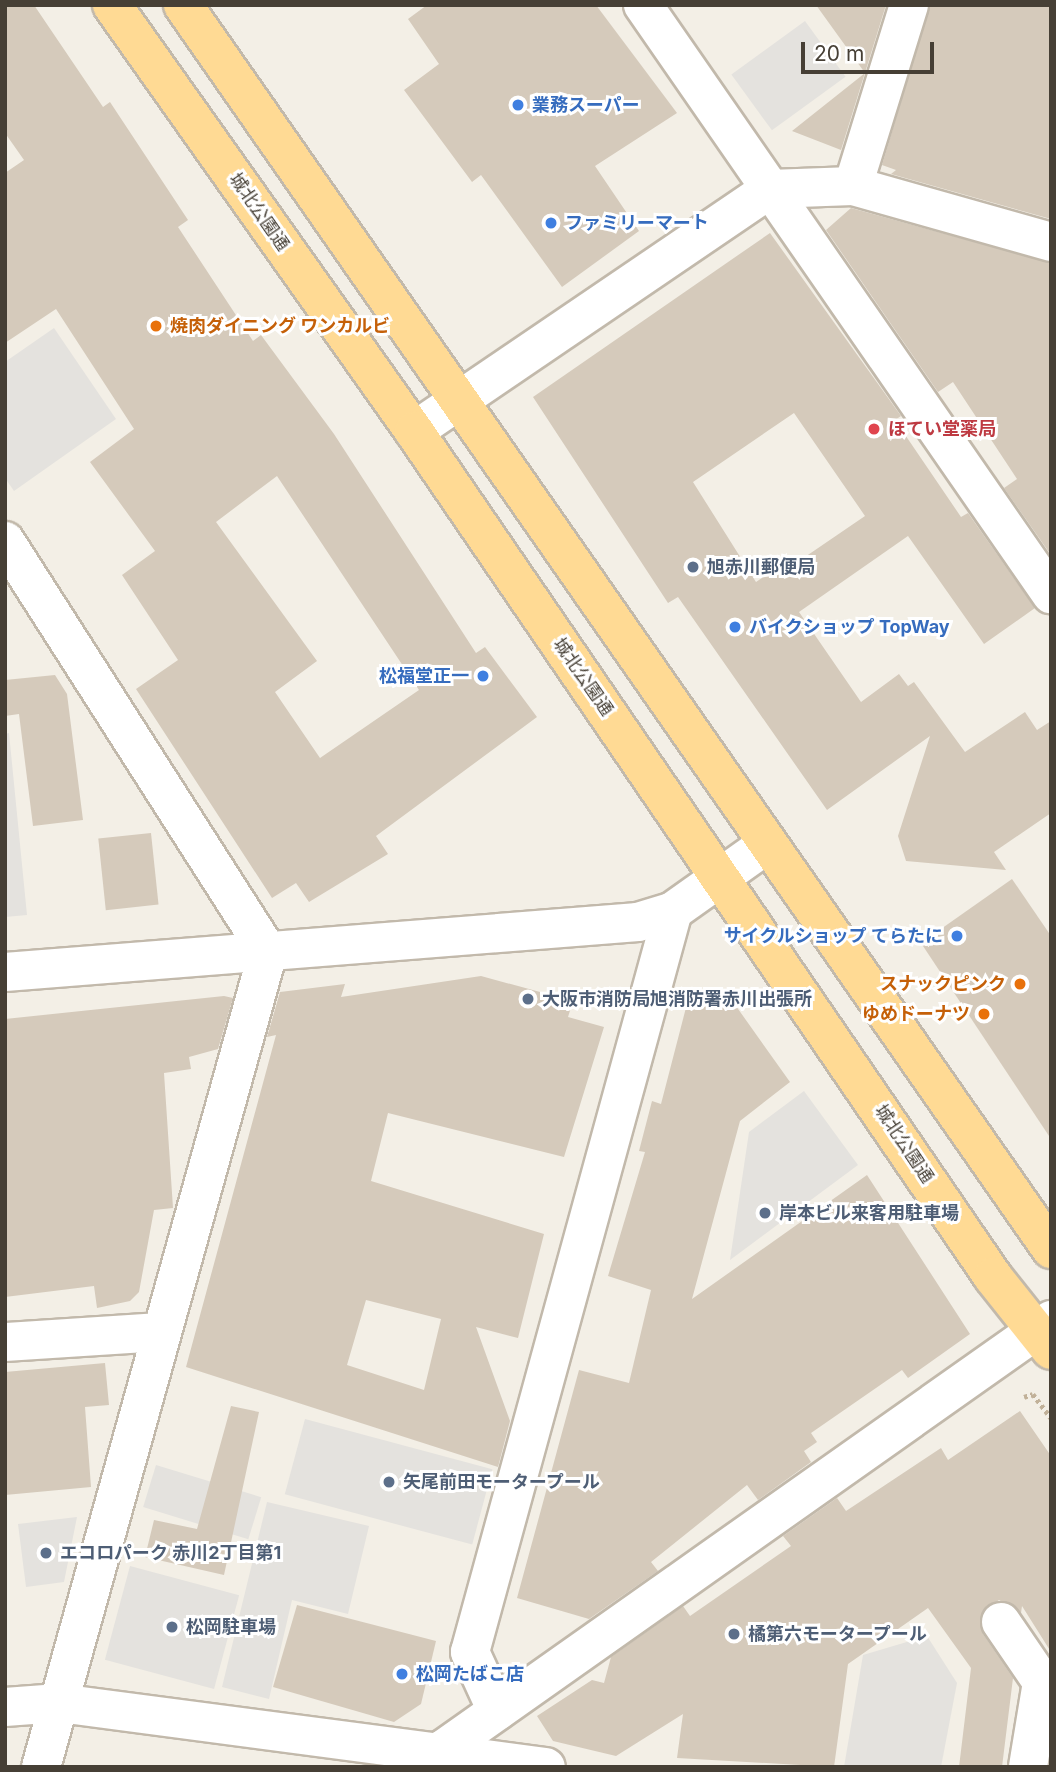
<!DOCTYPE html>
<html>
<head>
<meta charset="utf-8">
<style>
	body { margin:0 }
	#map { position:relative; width:1056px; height:1772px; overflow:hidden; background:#f3efe6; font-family:Inter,"Noto Sans JP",sans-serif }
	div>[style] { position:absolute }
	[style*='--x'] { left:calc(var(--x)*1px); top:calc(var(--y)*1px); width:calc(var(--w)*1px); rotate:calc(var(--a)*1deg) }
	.parking>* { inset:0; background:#e4e2de; transform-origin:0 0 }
	.building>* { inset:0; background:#d5cabb; transform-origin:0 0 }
	.path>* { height:4.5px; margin-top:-2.25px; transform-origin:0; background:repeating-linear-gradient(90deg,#c1b199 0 3.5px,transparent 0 7px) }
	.roads { filter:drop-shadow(2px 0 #c2b9ab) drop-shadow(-2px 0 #c2b9ab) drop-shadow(0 2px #c2b9ab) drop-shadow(0 -2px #c2b9ab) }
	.minor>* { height:38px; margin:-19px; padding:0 19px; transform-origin:19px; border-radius:19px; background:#fff }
	.major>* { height:38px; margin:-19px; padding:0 19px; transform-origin:19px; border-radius:19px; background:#ffda94 }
	.dots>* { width:19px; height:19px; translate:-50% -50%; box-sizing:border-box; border:4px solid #fff; border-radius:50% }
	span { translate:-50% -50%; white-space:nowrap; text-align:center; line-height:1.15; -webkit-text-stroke:6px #fff; paint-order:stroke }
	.shop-label { font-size:18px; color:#366cbe; font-weight:700 }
	.left { translate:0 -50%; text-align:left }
	.right { translate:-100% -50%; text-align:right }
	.street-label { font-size:18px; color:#463f35 }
	.food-label { font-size:18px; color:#c56008; font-weight:700 }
	.health-label { font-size:18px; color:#be3a42; font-weight:700 }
	.service-label { font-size:18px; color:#4e5e75; font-weight:700 }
	.frame { position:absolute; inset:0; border:7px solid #463f35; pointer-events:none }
	.scale { position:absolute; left:801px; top:42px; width:133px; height:32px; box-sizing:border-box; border:4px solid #463f35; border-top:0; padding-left:9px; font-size:21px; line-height:24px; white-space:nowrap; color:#463f35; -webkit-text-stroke:5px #fff; paint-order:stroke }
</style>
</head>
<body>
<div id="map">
	<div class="parking">
		<i style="left:805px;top:21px;width:69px;height:91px;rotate:54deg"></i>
		<i style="clip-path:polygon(54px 328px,116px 419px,14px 491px,5px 478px,5px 362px)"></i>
		<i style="clip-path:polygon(9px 733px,27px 915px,5px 917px,5px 734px)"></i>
		<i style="clip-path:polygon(804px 1091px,858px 1165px,730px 1260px,749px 1132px)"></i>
		<i style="left:305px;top:1419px;width:194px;height:78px;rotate:15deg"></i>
		<i style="left:156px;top:1465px;width:110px;height:44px;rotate:17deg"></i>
		<i style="clip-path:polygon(267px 1502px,369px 1526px,348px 1614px,292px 1600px,269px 1699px,222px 1687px)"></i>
		<i style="clip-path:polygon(77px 1517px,64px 1582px,26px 1587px,18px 1524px)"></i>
		<i style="left:130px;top:1566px;width:113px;height:97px;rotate:15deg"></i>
		<i style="clip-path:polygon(927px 1636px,957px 1683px,941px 1767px,844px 1767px,863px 1655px)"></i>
	</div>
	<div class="building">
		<i style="clip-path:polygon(evenodd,5px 5px,34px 5px,103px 107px,110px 102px,188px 220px,178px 227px,253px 341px,261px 335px,334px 434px,476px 653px,485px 647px,537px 717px,376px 836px,388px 854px,309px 902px,296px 883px,272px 898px,136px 689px,178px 660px,122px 575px,155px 551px,90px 462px,134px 429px,56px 309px,5px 343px,5px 173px,24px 160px,5px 133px,5px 5px,277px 476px,419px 690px,320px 758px,275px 692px,317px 661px,216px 522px,277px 476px)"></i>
		<i style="clip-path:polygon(427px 5px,596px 5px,677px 113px,595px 166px,639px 231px,562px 287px,481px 175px,472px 182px,404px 90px,439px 64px,408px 19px)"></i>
		<i style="clip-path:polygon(816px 5px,886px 5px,841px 150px,792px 131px,865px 73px)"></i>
		<i style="clip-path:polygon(930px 5px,1051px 5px,1051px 219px,891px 174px,896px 170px,882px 165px)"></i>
		<i style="clip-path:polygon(851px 208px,1051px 263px,1051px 555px,1004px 488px,1017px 479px,953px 382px,938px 392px,826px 230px)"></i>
		<i style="clip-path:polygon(evenodd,770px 233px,901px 416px,895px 420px,961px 517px,968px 513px,1035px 608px,984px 644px,908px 536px,799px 612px,861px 702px,899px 674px,908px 686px,914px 682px,965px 752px,1025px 712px,1037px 730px,1051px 721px,1051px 813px,994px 852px,1006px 870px,906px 861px,898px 836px,930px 736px,827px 810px,678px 597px,668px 603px,533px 397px,770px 233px,794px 413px,865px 516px,780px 574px,776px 568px,756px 582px,693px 482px,794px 413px)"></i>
		<i style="clip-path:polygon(55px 675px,67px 694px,83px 820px,33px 826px,19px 714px,5px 716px,5px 680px)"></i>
		<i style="left:151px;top:833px;width:72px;height:53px;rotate:84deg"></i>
		<i style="clip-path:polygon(1012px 879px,1051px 936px,1051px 1139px,921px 943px)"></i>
		<i style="clip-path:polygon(evenodd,481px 976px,573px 1001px,568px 1017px,604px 1027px,564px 1157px,388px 1113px,371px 1181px,544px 1234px,518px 1338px,476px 1327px,510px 1421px,498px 1467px,186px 1367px,276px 1035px,267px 1037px,280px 992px,345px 984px,341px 997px,481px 976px,366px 1300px,441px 1319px,424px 1390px,347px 1365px,366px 1300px)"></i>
		<i style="clip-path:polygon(726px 992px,790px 1082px,740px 1121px,692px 1299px,867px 1175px,970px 1334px,908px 1378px,902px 1370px,811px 1433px,817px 1442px,804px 1451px,811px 1462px,758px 1500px,747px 1485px,651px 1562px,658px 1571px,589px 1619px,517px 1598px,579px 1370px,629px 1383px,651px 1290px,608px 1276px,645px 1152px,639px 1151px,652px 1101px,661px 1104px,689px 996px)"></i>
		<i style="clip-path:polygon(224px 996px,233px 998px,218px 1049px,189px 1057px,191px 1069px,164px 1073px,173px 1208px,154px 1210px,139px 1292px,130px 1301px,97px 1308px,94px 1286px,5px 1297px,5px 1019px)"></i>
		<i style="clip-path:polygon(105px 1363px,109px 1405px,85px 1407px,91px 1487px,5px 1495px,5px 1372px)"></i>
		<i style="clip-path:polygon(231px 1406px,259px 1412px,224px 1575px,145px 1557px,154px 1520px,197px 1529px)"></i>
		<i style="clip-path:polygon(1020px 1411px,1051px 1456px,1051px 1652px,1022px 1606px,1021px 1613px,999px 1600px,982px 1612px,983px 1634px,1013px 1678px,1002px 1767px,959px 1767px,971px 1668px,928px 1608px,848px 1664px,834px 1767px,677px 1758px,683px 1714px,616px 1756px,553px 1741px,537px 1716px,592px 1680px,604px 1683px,611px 1657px,683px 1606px,690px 1616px,791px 1546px,783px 1536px,837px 1498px,846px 1511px,941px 1448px,948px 1460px)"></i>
		<i style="clip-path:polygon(297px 1605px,436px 1641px,421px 1704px,394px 1722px,273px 1687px)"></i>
	</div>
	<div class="path">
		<i style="--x:1024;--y:1397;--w:9;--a:-18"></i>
		<i style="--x:1033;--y:1394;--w:30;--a:53"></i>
	</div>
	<div class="roads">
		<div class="minor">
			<i style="--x:643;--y:5;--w:717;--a:55.29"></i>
			<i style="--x:853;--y:186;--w:189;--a:-72.8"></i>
			<i style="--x:414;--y:431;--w:430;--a:-34.2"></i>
			<i style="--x:770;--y:189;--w:83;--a:-2.1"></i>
			<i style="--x:853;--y:186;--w:206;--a:15.8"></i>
			<i style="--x:5;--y:541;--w:488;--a:57.4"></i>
			<i style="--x:268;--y:952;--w:846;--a:105.56"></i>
			<i style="--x:5;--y:972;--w:635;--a:-4.52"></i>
			<i style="--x:638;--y:922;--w:37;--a:-17"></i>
			<i style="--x:673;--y:911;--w:114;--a:-35.4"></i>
			<i style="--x:5;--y:1342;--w:156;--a:-3.7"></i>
			<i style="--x:1001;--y:1622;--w:73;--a:55.7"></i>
			<i style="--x:1042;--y:1682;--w:86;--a:99.4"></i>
			<i style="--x:5;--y:1707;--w:54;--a:-4.2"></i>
			<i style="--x:59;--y:1703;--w:491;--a:7.5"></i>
			<i style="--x:497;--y:1711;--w:65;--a:-114.6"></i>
			<i style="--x:470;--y:1652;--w:768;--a:-74.68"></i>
			<i style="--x:437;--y:1767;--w:18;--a:-74"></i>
			<i style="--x:442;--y:1750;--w:746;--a:-35.22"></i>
		</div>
		<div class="major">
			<i style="--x:112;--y:5;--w:522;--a:54.67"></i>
			<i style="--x:414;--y:431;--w:1025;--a:55.61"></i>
			<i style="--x:993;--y:1277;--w:93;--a:51.5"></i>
			<i style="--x:183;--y:5;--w:1517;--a:55.09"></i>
		</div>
	</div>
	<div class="dots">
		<i style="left:518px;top:105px;background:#3f7fe0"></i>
		<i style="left:551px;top:223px;background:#3f7fe0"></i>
		<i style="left:156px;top:326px;background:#e8710a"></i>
		<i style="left:874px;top:429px;background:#e0444e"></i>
		<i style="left:693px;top:567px;background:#5c6f8a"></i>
		<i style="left:735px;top:627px;background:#3f7fe0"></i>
		<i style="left:483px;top:676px;background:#3f7fe0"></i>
		<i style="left:957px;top:936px;background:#3f7fe0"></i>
		<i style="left:1020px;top:984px;background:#e8710a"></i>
		<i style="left:528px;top:999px;background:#5c6f8a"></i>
		<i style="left:984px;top:1014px;background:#e8710a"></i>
		<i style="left:765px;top:1213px;background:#5c6f8a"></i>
		<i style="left:389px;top:1482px;background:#5c6f8a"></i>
		<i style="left:46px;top:1553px;background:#5c6f8a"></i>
		<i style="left:172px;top:1627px;background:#5c6f8a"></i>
		<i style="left:734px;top:1634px;background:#5c6f8a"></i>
		<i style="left:402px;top:1674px;background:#3f7fe0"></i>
	</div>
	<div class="shop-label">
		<span class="left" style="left:532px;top:105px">業務スーパー</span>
		<span class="left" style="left:565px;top:223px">ファミリーマート</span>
		<span class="left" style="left:749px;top:627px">バイクショップ TopWay</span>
		<span class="right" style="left:469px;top:676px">松福堂正一</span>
		<span class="right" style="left:943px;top:936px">サイクルショップ てらたに</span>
		<span class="left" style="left:416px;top:1674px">松岡たばこ店</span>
	</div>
	<div class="street-label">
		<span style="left:259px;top:212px;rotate:55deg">城北公園通</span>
		<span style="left:583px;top:677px;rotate:55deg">城北公園通</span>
		<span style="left:904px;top:1144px;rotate:56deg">城北公園通</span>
	</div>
	<div class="food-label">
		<span class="left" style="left:170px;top:326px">焼肉ダイニング ワンカルビ</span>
		<span class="right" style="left:1006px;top:984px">スナックピンク</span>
		<span class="right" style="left:970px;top:1014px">ゆめドーナツ</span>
	</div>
	<div class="health-label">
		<span class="left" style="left:888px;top:429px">ほてい堂薬局</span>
	</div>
	<div class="service-label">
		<span class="left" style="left:707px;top:567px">旭赤川郵便局</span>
		<span class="left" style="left:542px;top:999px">大阪市消防局旭消防署赤川出張所</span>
		<span class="left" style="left:779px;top:1213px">岸本ビル来客用駐車場</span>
		<span class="left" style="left:403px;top:1482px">矢尾前田モータープール</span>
		<span class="left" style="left:60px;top:1553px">エコロパーク 赤川2丁目第1</span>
		<span class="left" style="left:186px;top:1627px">松岡駐車場</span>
		<span class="left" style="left:748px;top:1634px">橘第六モータープール</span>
	</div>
	<div class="frame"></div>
	<div class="scale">20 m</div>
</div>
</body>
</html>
